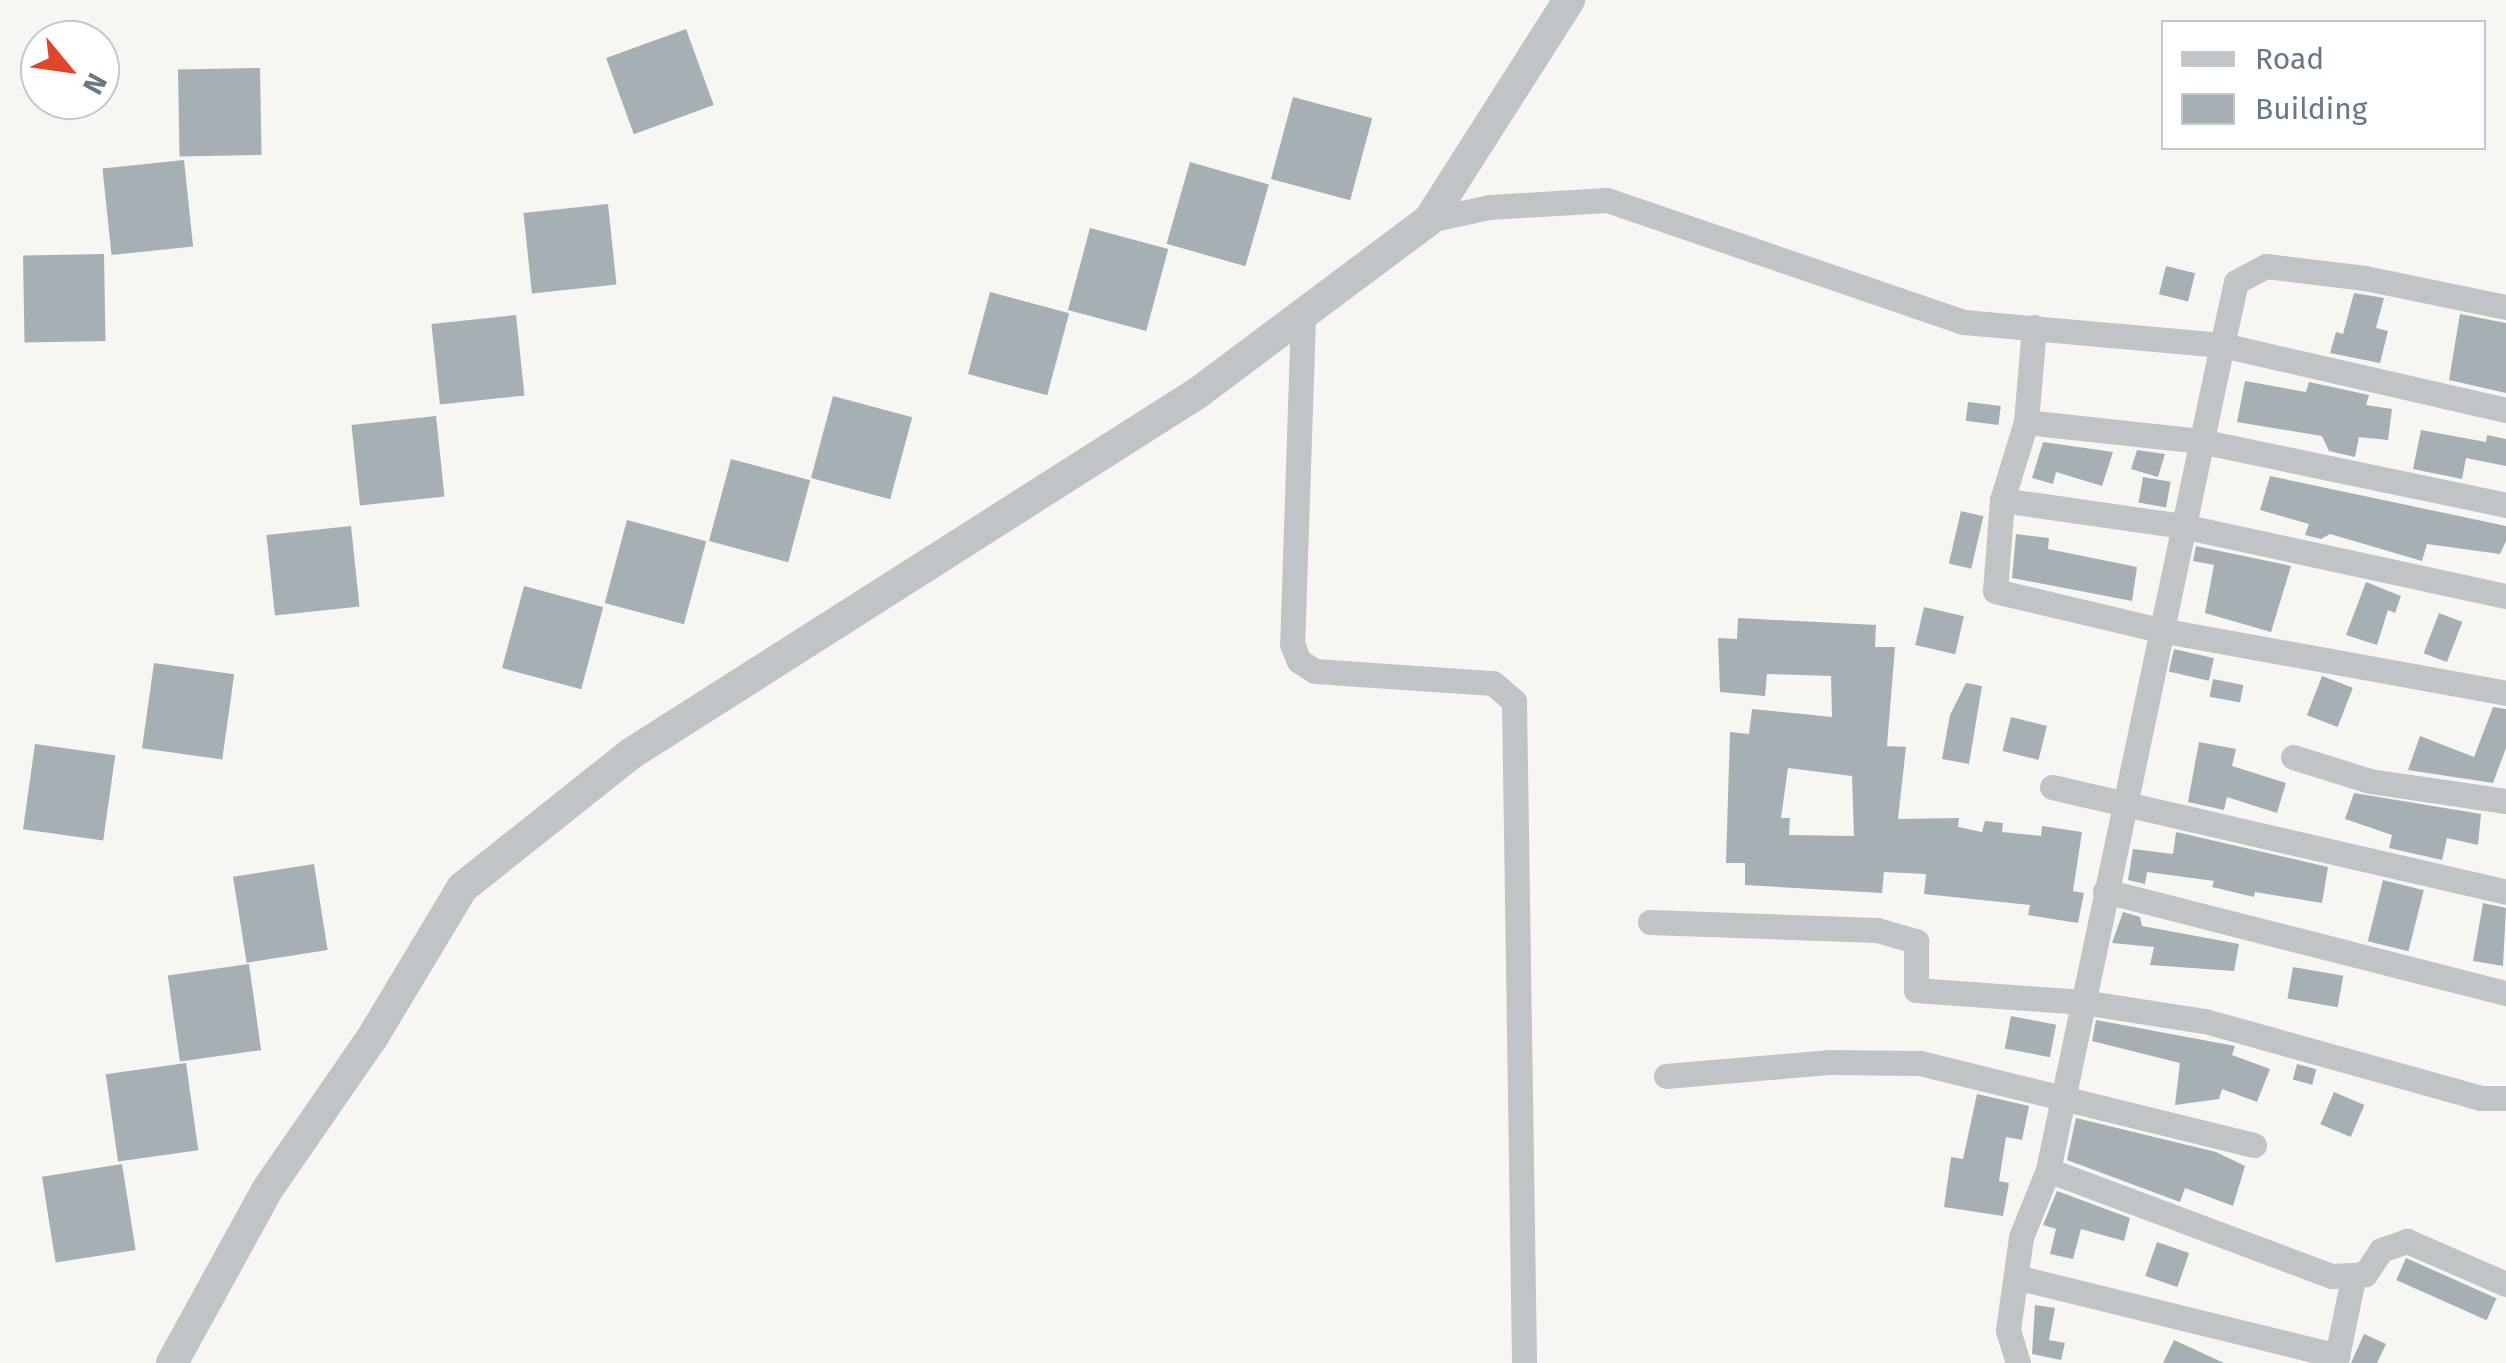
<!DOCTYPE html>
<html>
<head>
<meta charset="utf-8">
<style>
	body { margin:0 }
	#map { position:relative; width:2506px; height:1363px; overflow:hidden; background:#f6f6f3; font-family:"Fira Sans",sans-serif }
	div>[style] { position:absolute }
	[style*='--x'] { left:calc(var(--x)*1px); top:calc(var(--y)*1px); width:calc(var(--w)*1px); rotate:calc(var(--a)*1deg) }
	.building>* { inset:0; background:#a6b0b4; transform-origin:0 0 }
	.minor>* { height:25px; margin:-12.5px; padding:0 12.5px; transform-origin:12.5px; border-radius:12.5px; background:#c0c4c7 }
	.tertiary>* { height:32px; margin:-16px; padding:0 16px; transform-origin:16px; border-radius:16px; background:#c0c4c7 }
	span { translate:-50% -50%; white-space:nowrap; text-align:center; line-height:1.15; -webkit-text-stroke:10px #fff; paint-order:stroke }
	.legend { position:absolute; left:2161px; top:20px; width:325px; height:130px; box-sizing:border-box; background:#fff; border:2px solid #c2c9ce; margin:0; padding:12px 18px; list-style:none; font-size:30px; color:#667984 }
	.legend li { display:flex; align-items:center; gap:20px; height:50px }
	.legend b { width:50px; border:2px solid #c2c9ce }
	.north { position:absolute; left:20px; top:20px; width:100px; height:100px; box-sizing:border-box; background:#fff; border:2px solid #c2c9ce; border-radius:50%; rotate:119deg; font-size:28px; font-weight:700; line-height:40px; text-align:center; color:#667984 }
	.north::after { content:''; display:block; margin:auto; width:35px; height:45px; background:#e0462a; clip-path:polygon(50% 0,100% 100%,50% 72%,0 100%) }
</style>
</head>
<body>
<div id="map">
	<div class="building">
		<i style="left:686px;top:29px;width:81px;height:85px;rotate:70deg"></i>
		<i style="left:260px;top:68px;width:87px;height:82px;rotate:89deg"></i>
		<i style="left:1293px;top:97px;width:82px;height:85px;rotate:15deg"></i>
		<i style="left:184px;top:160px;width:87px;height:82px;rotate:84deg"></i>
		<i style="left:1190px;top:162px;width:82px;height:85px;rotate:16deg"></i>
		<i style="left:608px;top:204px;width:81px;height:85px;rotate:84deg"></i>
		<i style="left:1090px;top:228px;width:81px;height:85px;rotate:15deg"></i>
		<i style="left:104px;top:254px;width:87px;height:81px;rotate:89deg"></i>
		<i style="left:2166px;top:266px;width:30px;height:29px;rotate:14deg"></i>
		<i style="left:990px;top:292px;width:82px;height:85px;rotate:15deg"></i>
		<i style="clip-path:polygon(2354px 293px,2384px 298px,2376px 328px,2388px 331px,2380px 363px,2330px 353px,2336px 332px,2343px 334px)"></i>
		<i style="clip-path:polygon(2460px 314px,2506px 323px,2506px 393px,2449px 380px)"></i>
		<i style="left:516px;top:315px;width:81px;height:85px;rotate:84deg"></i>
		<i style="clip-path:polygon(2245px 381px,2306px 392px,2309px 382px,2369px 395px,2366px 405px,2392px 409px,2388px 440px,2359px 437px,2355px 457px,2329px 451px,2322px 436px,2237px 422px)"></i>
		<i style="left:833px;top:396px;width:82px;height:85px;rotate:15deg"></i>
		<i style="left:1968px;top:402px;width:33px;height:19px;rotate:7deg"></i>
		<i style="left:436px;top:416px;width:81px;height:85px;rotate:84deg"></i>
		<i style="clip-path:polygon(2421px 430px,2486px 442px,2487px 435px,2506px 439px,2506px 466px,2466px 458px,2462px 479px,2413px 469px)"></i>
		<i style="clip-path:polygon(2043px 442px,2113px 452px,2102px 486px,2056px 472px,2053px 484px,2032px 478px)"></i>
		<i style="clip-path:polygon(2137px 450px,2165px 454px,2158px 477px,2131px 469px)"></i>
		<i style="left:731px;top:459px;width:82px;height:85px;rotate:15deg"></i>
		<i style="clip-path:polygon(2270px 476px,2506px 526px,2506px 541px,2500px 554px,2427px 544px,2422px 561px,2330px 534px,2321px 539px,2305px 535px,2309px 524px,2260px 510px)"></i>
		<i style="left:2143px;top:477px;width:28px;height:26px;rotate:10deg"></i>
		<i style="left:1961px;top:511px;width:23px;height:54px;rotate:13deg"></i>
		<i style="left:627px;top:520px;width:82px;height:86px;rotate:15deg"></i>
		<i style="left:351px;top:526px;width:81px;height:85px;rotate:84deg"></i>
		<i style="clip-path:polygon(2016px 534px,2049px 538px,2048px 549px,2137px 567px,2132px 601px,2012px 578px)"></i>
		<i style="clip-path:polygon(2196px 546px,2291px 566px,2271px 632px,2205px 613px,2214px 565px,2193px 561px)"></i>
		<i style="clip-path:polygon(2366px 582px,2401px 596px,2395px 613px,2388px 610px,2377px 645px,2346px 635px)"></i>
		<i style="left:524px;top:586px;width:82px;height:85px;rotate:15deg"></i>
		<i style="left:1924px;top:607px;width:41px;height:39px;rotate:13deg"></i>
		<i style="left:2439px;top:613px;width:25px;height:43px;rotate:21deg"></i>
		<i style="clip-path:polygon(evenodd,1738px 618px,1876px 625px,1875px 647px,1895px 647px,1887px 746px,1906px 747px,1898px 819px,1959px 818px,1958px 827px,1982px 832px,1985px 821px,2003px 823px,2002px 832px,2041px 836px,2042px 826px,2082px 832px,2073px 891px,2084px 893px,2078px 923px,2028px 915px,2030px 905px,1924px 894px,1926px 874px,1884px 872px,1882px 893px,1745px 885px,1745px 863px,1726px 863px,1730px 732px,1749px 734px,1752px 709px,1832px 717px,1831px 676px,1767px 674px,1765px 696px,1720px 692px,1718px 638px,1737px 639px,1738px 618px,1788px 768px,1852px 776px,1854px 836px,1789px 835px,1790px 818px,1781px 818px,1788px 768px)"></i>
		<i style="left:2174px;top:649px;width:41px;height:23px;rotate:13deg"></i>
		<i style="left:154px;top:663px;width:81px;height:86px;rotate:8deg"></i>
		<i style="left:2322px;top:676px;width:33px;height:42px;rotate:21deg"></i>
		<i style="left:2213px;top:679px;width:31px;height:18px;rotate:11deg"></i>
		<i style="clip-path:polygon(1966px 683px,1982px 686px,1969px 764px,1942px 759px,1950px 715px)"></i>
		<i style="clip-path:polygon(2493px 707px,2506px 709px,2506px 748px,2493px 783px,2408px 770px,2420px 736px,2474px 757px)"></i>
		<i style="left:2011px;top:717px;width:37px;height:35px;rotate:14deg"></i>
		<i style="clip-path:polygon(2199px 742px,2236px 749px,2232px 766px,2286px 783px,2277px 813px,2227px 797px,2224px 810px,2188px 802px)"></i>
		<i style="left:35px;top:744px;width:81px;height:86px;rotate:8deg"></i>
		<i style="clip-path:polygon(2354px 793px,2481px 814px,2478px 845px,2447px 838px,2442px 860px,2389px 848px,2392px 835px,2345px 819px)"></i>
		<i style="clip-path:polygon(2176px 832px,2328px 867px,2322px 903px,2255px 892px,2254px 897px,2212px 887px,2214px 881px,2147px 872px,2145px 884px,2128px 880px,2133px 849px,2173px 854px)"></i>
		<i style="left:314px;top:864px;width:87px;height:82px;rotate:81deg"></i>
		<i style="left:2383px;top:880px;width:42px;height:63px;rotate:14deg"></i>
		<i style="clip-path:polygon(2483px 903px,2506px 908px,2503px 966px,2473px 961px)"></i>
		<i style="clip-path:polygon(2123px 912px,2140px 917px,2142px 926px,2239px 944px,2234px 971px,2150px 965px,2154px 947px,2112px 943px)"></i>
		<i style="left:249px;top:964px;width:87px;height:82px;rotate:82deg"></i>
		<i style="left:2293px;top:967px;width:51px;height:32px;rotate:10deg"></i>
		<i style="left:2011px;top:1016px;width:46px;height:33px;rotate:11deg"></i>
		<i style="clip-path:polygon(2096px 1020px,2235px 1046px,2232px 1055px,2270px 1069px,2257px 1102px,2222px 1089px,2219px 1099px,2175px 1105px,2180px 1063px,2092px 1041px)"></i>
		<i style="left:186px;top:1063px;width:88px;height:81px;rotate:82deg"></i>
		<i style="left:2297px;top:1064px;width:20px;height:16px;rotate:15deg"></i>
		<i style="left:2334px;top:1092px;width:33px;height:35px;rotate:23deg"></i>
		<i style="clip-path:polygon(1977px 1094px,2029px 1106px,2022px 1140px,2006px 1137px,1999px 1181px,2009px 1183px,2003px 1216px,1944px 1207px,1951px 1157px,1963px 1159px)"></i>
		<i style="clip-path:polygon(2076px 1118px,2216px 1152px,2245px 1166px,2233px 1206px,2185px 1188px,2180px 1202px,2067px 1160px)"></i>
		<i style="left:122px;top:1164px;width:87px;height:81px;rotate:81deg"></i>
		<i style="clip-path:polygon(2057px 1191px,2130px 1218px,2124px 1241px,2081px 1229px,2073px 1259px,2050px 1254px,2056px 1229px,2043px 1225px)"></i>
		<i style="left:2157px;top:1242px;width:34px;height:36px;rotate:19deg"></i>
		<i style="left:2406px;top:1258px;width:99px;height:24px;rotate:24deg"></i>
		<i style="clip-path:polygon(2035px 1305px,2055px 1308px,2049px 1340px,2065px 1343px,2061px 1360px,2032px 1354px)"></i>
		<i style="clip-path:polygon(2364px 1334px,2386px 1344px,2377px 1363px,2351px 1363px)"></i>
		<i style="clip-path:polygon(2174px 1340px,2224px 1363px,2163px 1363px)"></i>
	</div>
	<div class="minor">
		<i style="--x:1429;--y:220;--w:61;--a:-12.2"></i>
		<i style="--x:1489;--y:207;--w:118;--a:-3.4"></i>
		<i style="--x:1607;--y:200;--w:377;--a:18.9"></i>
		<i style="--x:1964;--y:322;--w:259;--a:5.1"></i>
		<i style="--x:2222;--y:345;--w:843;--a:101.91"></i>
		<i style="--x:2048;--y:1170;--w:303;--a:20.5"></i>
		<i style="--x:2332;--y:1276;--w:33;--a:-3"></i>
		<i style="--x:2365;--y:1274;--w:29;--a:-56"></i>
		<i style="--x:2381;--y:1250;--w:28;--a:-19"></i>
		<i style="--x:2407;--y:1241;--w:108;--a:23.5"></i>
		<i style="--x:2506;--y:307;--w:144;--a:-168.4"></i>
		<i style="--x:2365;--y:278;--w:100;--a:-173.1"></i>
		<i style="--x:2266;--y:266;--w:34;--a:152"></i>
		<i style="--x:2236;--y:282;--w:65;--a:102.5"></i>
		<i style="--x:2222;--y:345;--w:291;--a:12.9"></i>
		<i style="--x:1303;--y:317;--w:327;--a:91.9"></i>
		<i style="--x:1292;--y:644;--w:18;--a:68"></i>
		<i style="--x:1299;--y:661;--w:19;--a:32"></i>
		<i style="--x:1315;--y:671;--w:178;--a:3.9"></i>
		<i style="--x:1493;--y:683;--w:28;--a:41"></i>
		<i style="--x:1514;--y:701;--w:662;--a:89.13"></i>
		<i style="--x:2034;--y:327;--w:95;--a:94.8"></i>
		<i style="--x:2026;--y:422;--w:82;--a:107.1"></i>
		<i style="--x:2002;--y:500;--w:91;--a:94.4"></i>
		<i style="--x:1995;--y:591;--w:170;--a:13.3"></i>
		<i style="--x:2160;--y:630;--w:352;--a:10.3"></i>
		<i style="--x:2026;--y:422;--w:175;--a:6.2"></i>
		<i style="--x:2200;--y:441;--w:313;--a:11.8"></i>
		<i style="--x:2002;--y:500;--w:182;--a:8.2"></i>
		<i style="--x:2182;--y:526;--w:331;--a:12.2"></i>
		<i style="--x:2293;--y:757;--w:81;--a:17.3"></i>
		<i style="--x:2370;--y:781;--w:137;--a:8.4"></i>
		<i style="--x:2052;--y:787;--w:466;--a:13"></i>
		<i style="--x:2105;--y:891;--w:414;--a:14.3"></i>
		<i style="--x:1650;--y:922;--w:227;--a:2"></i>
		<i style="--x:1877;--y:930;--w:41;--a:15.8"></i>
		<i style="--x:1916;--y:941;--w:49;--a:90"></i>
		<i style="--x:1916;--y:990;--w:167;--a:4.1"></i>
		<i style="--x:2083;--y:1002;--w:123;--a:8.9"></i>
		<i style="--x:2205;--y:1021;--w:286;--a:15.6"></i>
		<i style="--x:2480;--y:1098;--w:26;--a:0"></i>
		<i style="--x:1666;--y:1076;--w:165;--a:-4.9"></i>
		<i style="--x:1830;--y:1062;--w:90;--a:0.6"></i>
		<i style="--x:1920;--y:1063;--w:344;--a:13.8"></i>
		<i style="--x:2016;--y:1277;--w:331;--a:13.8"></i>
		<i style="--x:2337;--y:1356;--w:79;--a:-78.3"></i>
		<i style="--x:2018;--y:1363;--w:34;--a:-107"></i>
		<i style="--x:2008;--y:1330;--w:94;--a:-82"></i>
		<i style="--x:2021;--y:1237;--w:72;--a:-68.1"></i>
	</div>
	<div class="tertiary">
		<i style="--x:172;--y:1363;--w:197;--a:-61.2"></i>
		<i style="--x:267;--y:1190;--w:185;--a:-55.4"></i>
		<i style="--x:372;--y:1038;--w:175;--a:-59"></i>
		<i style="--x:462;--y:888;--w:217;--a:-38.5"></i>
		<i style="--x:632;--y:753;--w:672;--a:-32.48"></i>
		<i style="--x:1199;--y:392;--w:287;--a:-36.8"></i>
		<i style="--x:1429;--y:220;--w:261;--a:-57.5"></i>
	</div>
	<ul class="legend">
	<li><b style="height:12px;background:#c0c4c7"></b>Road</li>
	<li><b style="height:28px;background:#a6b0b4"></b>Building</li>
	</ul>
	<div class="north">N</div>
</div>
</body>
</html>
